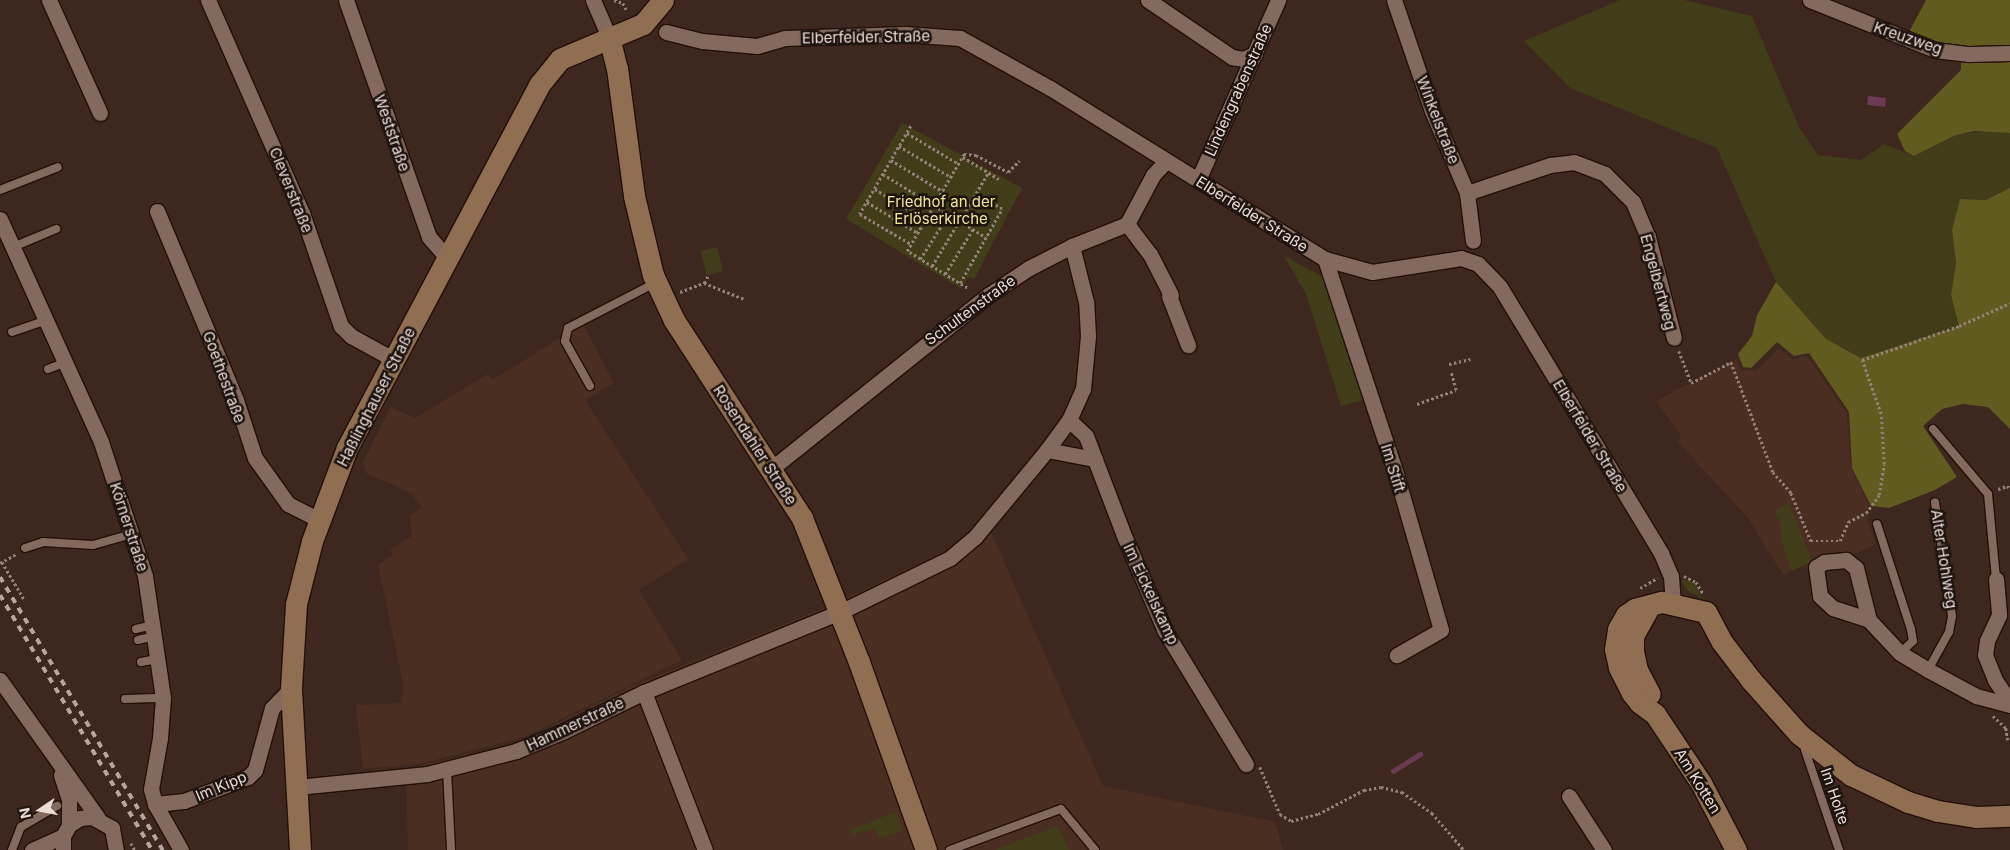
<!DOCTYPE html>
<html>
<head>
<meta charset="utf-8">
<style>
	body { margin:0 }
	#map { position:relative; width:2010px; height:850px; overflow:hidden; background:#3d271e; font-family:Inter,sans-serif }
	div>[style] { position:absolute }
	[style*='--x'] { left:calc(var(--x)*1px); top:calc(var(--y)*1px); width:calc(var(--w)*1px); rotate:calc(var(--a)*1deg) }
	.built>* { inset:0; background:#4a2e21 }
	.green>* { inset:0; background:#413d18; transform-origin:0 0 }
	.forest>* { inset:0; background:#625b20 }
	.water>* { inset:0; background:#6b3a55; transform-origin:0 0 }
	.stream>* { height:4.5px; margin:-2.25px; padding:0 2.25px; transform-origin:2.25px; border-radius:2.25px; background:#6b3a55 }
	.path>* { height:2.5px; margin-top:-1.25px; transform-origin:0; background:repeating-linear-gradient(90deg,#94827a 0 2.5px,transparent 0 5px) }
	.roads { filter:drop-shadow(1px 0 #230f07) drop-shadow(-1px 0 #230f07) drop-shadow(0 1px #230f07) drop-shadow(0 -1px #230f07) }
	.service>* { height:8px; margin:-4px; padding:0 4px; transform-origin:4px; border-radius:4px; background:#83695e }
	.minor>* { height:15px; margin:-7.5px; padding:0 7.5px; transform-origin:7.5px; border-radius:7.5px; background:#83695e }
	.secondary>* { height:21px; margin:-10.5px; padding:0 10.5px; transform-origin:10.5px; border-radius:10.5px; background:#8f6e51 }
	.rail>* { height:4px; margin-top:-2px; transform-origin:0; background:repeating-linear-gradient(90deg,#b7a69f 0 6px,transparent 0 12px) }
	span { translate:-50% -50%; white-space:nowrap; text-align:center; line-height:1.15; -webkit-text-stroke:5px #1d130f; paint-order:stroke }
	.street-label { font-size:15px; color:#ebdcd6 }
	.park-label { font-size:15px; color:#f2e891 }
	.north { position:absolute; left:15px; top:785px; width:50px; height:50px; -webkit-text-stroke:4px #1d130f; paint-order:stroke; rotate:258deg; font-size:14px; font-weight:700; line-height:20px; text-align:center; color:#ebdcd6 }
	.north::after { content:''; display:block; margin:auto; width:18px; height:22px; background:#ebdcd6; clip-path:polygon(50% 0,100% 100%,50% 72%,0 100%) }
</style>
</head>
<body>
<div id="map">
	<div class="built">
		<i style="clip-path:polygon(583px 324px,614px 383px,585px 400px,688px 559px,639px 590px,682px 660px,525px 737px,419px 764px,363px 769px,356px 705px,402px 703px,403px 684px,378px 565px,393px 555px,390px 550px,412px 536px,409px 516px,422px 507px,411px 493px,366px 473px,363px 462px,391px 407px,415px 418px,488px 374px,492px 380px)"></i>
		<i style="clip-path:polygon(1778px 349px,1792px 359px,1807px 356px,1847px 413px,1851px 468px,1870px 508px,1867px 518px,1875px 544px,1855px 554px,1833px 552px,1783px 575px,1748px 518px,1678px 442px,1681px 436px,1656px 401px,1736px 359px,1740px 369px,1756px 371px)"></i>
		<i style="clip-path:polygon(990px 530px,1103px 786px,1275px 822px,1283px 850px,408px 850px,406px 769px,517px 743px,630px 687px,831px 605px)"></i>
	</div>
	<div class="green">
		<i style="clip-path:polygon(1620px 0,1684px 0,1752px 16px,1799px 127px,1818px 155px,1861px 160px,1884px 144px,1914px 156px,1956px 135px,1989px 130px,2010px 133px,2010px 188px,1986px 200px,1960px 199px,1952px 230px,1956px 264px,1951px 295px,1959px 326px,1861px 358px,1826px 339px,1776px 282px,1717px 148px,1570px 88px,1524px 41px)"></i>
		<i style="clip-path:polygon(902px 123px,1022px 188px,974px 279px,969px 277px,960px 288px,846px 219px)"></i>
		<i style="left:717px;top:247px;width:25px;height:17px;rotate:76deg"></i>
		<i style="clip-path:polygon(1284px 256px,1325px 278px,1364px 400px,1341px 406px,1306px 294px)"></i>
		<i style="clip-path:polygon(1789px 502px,1812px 562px,1791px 571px,1782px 543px,1780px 522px,1774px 512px)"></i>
		<i style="clip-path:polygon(1681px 580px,1693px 581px,1704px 600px,1687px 590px)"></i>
		<i style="clip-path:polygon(896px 812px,903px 830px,879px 838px,874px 828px,852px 835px,850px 830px)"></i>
		<i style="clip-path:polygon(1057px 826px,1070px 850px,995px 850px)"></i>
	</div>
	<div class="forest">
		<i style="clip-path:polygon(1926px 0,2010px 0,2010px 133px,1975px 131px,1956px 135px,1914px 156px,1905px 151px,1897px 134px,1961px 70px,1961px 50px,1909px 32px)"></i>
		<i style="clip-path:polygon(2010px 188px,2010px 429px,1988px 407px,1963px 404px,1942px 409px,1923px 426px,1957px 477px,1935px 490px,1889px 508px,1871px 506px,1852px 468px,1849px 412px,1809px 353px,1794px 356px,1777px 342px,1751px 368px,1743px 367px,1738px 354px,1752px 336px,1757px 315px,1776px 282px,1826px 339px,1861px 358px,1959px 326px,1951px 295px,1956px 263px,1952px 230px,1960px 199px,1986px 200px)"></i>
	</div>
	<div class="water">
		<i style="left:1868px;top:96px;width:18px;height:9px;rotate:6deg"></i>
	</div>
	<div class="stream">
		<i style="--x:1393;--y:771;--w:32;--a:-32"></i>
	</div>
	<div class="path">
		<i style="--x:614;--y:0;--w:9;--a:18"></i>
		<i style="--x:623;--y:3;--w:9;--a:63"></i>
		<i style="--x:911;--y:126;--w:102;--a:120.1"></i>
		<i style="--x:860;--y:214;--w:59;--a:30.5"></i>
		<i style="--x:907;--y:133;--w:61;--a:30.8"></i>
		<i style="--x:899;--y:146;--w:61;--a:30.8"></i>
		<i style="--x:963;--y:157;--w:42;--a:31.4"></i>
		<i style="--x:891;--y:160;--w:60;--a:31.3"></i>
		<i style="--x:883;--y:174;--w:121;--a:31.5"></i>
		<i style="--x:875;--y:189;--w:60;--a:31.3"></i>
		<i style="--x:867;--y:202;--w:60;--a:31.3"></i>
		<i style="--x:920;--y:259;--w:54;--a:-57.2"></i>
		<i style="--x:932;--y:266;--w:109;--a:-58.9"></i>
		<i style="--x:945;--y:274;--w:53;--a:-58.1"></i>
		<i style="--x:704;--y:283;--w:10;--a:-61"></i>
		<i style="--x:960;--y:283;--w:85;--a:-60.4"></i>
		<i style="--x:1002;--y:209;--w:29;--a:-149"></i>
		<i style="--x:967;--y:288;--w:70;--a:-148.3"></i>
		<i style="--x:907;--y:251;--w:113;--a:-59.6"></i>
		<i style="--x:964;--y:154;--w:12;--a:5"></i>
		<i style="--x:976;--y:155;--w:36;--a:28"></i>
		<i style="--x:1008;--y:172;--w:16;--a:-45"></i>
		<i style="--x:680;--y:292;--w:26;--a:-21"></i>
		<i style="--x:704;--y:283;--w:43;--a:21.8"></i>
		<i style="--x:1679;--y:351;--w:34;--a:69"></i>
		<i style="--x:1691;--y:383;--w:45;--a:-27.7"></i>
		<i style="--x:1731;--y:362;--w:118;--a:69.1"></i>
		<i style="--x:1773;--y:472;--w:28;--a:49"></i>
		<i style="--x:1791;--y:493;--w:52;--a:67.4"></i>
		<i style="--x:1811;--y:541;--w:29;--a:0"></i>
		<i style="--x:1449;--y:364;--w:22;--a:-13"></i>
		<i style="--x:1417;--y:404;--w:41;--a:-19.7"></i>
		<i style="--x:1456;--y:390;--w:19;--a:-106"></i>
		<i style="--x:1998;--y:489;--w:9;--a:-18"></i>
		<i style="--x:2007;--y:486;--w:4;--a:34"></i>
		<i style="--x:1840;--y:541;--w:21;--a:-67"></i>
		<i style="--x:1848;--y:522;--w:20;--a:-27"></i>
		<i style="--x:1866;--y:513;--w:22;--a:-54"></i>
		<i style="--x:1879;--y:495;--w:31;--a:-81"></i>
		<i style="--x:1884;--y:464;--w:50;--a:-93.4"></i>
		<i style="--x:1881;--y:414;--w:57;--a:-109.4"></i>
		<i style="--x:1862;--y:360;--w:103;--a:-19.3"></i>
		<i style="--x:1959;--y:326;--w:56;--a:-24.3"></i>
		<i style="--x:2;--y:562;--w:43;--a:59.3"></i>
		<i style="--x:0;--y:563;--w:18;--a:-29"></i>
		<i style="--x:1684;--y:576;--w:13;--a:27"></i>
		<i style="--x:1696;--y:582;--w:13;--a:58"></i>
		<i style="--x:1640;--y:588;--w:20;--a:-30"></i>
		<i style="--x:1993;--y:716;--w:18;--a:43"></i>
		<i style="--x:2006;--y:728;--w:12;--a:81"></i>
		<i style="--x:1260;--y:767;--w:51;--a:66.9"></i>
		<i style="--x:1280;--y:814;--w:13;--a:32"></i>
		<i style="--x:1291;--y:821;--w:28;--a:-15"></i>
		<i style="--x:1318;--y:814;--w:52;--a:-27.6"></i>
		<i style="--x:1364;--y:790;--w:17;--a:-10"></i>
		<i style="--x:1381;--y:787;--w:22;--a:13"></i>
		<i style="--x:1402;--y:792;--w:37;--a:35"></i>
		<i style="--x:1432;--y:813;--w:49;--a:49.1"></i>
		<i style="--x:131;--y:843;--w:8;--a:60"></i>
	</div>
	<div class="roads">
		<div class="service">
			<i style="--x:0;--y:190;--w:62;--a:-21.6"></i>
			<i style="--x:13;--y:247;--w:47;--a:-22.7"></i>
			<i style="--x:12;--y:332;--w:37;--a:-19"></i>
			<i style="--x:48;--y:369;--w:19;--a:-21"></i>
			<i style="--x:590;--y:386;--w:51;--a:-119.1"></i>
			<i style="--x:565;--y:341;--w:13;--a:-77"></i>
			<i style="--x:568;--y:328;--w:98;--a:-27.3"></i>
			<i style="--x:1933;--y:429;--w:85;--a:49.8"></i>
			<i style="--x:1988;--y:494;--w:85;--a:84.6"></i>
			<i style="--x:1877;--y:524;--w:110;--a:72.1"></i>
			<i style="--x:1911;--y:629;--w:12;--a:81"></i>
			<i style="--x:1913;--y:641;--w:18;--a:137"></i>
			<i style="--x:25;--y:548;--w:19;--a:-18"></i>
			<i style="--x:43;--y:542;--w:50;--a:3.4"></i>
			<i style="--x:93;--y:545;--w:41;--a:-15.8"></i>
			<i style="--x:136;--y:629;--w:18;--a:-13"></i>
			<i style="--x:138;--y:640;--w:18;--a:-13"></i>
			<i style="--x:141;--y:662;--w:17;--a:-10"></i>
			<i style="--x:1928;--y:670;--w:43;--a:-61.1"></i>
			<i style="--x:1949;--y:632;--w:16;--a:-79"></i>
			<i style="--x:1952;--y:616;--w:115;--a:-98.5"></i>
			<i style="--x:125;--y:699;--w:38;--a:-2"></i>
			<i style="--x:1805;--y:750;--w:106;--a:71.2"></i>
			<i style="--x:447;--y:770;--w:80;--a:87.1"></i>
			<i style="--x:12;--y:850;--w:25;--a:-69"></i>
			<i style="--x:21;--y:827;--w:42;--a:-30.3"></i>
			<i style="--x:950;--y:850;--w:118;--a:-20.3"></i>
			<i style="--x:1061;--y:809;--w:53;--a:50.3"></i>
		</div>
		<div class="minor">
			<i style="--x:49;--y:0;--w:124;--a:65.7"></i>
			<i style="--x:208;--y:0;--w:233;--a:66.2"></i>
			<i style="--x:302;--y:213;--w:120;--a:71"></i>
			<i style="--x:341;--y:326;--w:14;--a:45"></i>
			<i style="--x:351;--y:336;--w:48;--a:28.7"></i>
			<i style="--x:346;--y:0;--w:251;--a:70.7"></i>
			<i style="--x:429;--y:237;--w:30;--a:49"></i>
			<i style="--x:593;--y:0;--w:40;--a:66.6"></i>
			<i style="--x:1148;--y:0;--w:102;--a:34.2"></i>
			<i style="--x:1232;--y:57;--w:11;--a:10"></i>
			<i style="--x:1243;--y:59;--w:13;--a:-23"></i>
			<i style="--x:1394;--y:0;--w:117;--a:71.1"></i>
			<i style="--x:1432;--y:111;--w:89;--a:66.9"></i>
			<i style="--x:1467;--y:193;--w:48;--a:82.9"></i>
			<i style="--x:1810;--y:0;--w:135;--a:21.8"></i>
			<i style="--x:1935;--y:50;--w:34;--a:7"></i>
			<i style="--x:1969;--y:54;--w:41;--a:-1.4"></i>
			<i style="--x:666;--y:32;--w:37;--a:14"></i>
			<i style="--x:702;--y:41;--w:55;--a:5.2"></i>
			<i style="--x:757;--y:46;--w:29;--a:-16"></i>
			<i style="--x:785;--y:38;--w:120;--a:-1.9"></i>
			<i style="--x:905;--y:34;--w:55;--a:4.2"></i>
			<i style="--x:960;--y:38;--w:103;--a:29.1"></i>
			<i style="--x:1050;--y:88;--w:324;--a:31.9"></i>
			<i style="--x:1325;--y:259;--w:49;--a:15.5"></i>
			<i style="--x:1372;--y:272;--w:90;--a:-8.9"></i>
			<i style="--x:1461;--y:258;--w:18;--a:19"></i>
			<i style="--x:1478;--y:264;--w:32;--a:46"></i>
			<i style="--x:1500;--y:287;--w:311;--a:58.8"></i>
			<i style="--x:1661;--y:553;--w:25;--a:67"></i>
			<i style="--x:1671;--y:576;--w:26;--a:86"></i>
			<i style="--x:1198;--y:180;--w:197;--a:-66"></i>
			<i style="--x:1467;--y:193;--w:88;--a:-18.6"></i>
			<i style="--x:1550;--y:165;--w:24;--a:-7"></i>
			<i style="--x:1574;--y:162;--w:33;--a:21"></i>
			<i style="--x:1605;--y:174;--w:40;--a:45"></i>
			<i style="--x:1633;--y:202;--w:38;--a:67"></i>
			<i style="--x:1648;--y:237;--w:104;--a:75.6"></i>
			<i style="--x:157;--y:211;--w:205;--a:67.3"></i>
			<i style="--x:236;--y:400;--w:61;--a:71.9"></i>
			<i style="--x:255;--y:458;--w:57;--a:54.3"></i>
			<i style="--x:288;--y:504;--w:36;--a:27"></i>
			<i style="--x:0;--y:219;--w:245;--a:65.6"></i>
			<i style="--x:101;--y:442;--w:141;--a:71.8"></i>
			<i style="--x:145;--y:576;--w:123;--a:81.6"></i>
			<i style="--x:163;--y:698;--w:40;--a:94.3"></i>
			<i style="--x:160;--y:738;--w:52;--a:100"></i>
			<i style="--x:151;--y:789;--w:16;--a:75"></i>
			<i style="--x:155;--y:804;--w:53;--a:60.5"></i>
			<i style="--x:1127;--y:224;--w:38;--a:53"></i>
			<i style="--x:1150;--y:254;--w:46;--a:62.9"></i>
			<i style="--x:1325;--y:259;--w:226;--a:71.7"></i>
			<i style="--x:1396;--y:474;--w:162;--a:73.9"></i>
			<i style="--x:1441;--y:630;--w:51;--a:150.4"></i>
			<i style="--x:1169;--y:296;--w:53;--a:68.8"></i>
			<i style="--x:1069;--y:420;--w:23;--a:43"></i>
			<i style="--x:1086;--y:436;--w:109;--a:69.1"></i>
			<i style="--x:1125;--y:538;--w:101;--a:66.7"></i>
			<i style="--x:1165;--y:631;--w:156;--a:58.7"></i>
			<i style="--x:1047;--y:450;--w:49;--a:10.6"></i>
			<i style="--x:771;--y:469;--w:277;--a:-38.7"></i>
			<i style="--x:987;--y:296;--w:50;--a:-33.7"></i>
			<i style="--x:1029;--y:268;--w:48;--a:-27.1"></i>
			<i style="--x:1072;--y:246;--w:59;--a:-21.8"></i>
			<i style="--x:1127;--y:224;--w:55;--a:-62"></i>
			<i style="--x:1153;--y:175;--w:19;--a:-47"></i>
			<i style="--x:1996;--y:579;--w:36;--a:85"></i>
			<i style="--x:1999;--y:615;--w:29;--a:115"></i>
			<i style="--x:1987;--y:641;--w:14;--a:98"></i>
			<i style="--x:1985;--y:655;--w:27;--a:68"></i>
			<i style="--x:1995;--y:680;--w:27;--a:56"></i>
			<i style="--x:1869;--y:620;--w:54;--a:-104"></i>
			<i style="--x:1856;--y:568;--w:13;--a:-141"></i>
			<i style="--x:1846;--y:560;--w:22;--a:175"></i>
			<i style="--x:1824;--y:562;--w:9;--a:148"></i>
			<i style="--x:1816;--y:567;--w:29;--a:82"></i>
			<i style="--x:1820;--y:596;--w:18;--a:43"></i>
			<i style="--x:1833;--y:608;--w:38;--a:18"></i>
			<i style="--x:1869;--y:620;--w:45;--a:46.8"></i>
			<i style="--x:1900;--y:653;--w:33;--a:31"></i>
			<i style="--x:1928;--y:670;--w:55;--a:28.4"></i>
			<i style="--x:1976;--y:696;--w:35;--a:15"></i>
			<i style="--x:0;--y:680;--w:169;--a:54.6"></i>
			<i style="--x:644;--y:692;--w:169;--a:68.9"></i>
			<i style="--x:61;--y:775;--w:26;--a:72"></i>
			<i style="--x:69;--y:800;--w:25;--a:90"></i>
			<i style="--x:297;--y:787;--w:131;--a:-5.7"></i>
			<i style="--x:427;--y:774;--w:92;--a:-14.5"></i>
			<i style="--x:516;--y:751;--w:52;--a:-22.6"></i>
			<i style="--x:564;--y:731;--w:89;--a:-26"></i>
			<i style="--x:644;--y:692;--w:212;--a:-22.2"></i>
			<i style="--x:840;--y:612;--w:123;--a:-26.1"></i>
			<i style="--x:950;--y:558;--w:33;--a:-40"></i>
			<i style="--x:975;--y:537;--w:113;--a:-50.4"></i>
			<i style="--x:1047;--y:450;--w:37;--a:-54"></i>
			<i style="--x:1069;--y:420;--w:34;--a:-66"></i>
			<i style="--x:1083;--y:389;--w:53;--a:-84.6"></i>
			<i style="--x:1088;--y:336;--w:34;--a:-93"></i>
			<i style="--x:1086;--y:302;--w:58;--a:-104"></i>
			<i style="--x:1569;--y:796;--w:64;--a:57.1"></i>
			<i style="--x:155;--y:804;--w:29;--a:-6"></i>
			<i style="--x:184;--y:801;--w:68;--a:-20.6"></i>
			<i style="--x:248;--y:777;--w:10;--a:-45"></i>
			<i style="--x:255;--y:770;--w:64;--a:-74.7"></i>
			<i style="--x:272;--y:708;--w:28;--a:-46"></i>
			<i style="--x:32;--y:850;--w:34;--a:-24"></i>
			<i style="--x:63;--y:850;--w:14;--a:-90"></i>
			<i style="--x:63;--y:836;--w:13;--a:-61"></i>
			<i style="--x:69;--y:825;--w:13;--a:-32"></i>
			<i style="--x:80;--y:818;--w:12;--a:-5"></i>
			<i style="--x:92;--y:817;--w:23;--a:29"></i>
			<i style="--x:112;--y:828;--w:22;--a:80"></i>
		</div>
		<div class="secondary">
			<i style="--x:609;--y:37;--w:32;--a:76"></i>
			<i style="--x:617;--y:68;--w:129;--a:82.4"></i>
			<i style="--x:634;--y:196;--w:81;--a:76.5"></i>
			<i style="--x:653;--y:275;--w:50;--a:65"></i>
			<i style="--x:674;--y:320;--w:236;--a:57.1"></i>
			<i style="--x:802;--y:518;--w:155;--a:68.4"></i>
			<i style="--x:859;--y:662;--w:200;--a:70.4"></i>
			<i style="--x:1649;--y:607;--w:33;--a:119"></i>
			<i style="--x:1633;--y:636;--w:15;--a:90"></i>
			<i style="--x:1633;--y:651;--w:19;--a:78"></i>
			<i style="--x:1637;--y:670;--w:27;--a:62"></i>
			<i style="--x:300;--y:850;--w:162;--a:-93.2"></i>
			<i style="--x:291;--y:688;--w:84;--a:-86.6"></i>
			<i style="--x:296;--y:604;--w:65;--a:-75.7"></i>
			<i style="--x:312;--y:541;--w:99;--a:-69.4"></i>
			<i style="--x:347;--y:448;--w:411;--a:-62.1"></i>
			<i style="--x:539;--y:85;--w:33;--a:-51"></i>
			<i style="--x:560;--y:59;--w:90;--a:-22.9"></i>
			<i style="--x:643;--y:24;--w:31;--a:-50"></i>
			<i style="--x:1736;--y:850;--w:76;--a:-117.6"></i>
			<i style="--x:1701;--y:783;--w:83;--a:-123.7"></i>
			<i style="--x:1655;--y:714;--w:19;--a:-144"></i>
			<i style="--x:1640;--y:703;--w:13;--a:-129"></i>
			<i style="--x:1632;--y:693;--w:29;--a:-117"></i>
			<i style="--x:1619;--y:667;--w:18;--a:-103"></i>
			<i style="--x:1615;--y:649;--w:20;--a:-81"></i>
			<i style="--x:1618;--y:629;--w:16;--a:-60"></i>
			<i style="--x:1626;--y:615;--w:11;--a:-34"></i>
			<i style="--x:1635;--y:609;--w:28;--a:-15"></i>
			<i style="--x:1662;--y:602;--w:45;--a:12.8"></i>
			<i style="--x:1706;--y:612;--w:34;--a:62"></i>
			<i style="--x:1722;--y:642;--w:48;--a:52.7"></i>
			<i style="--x:1751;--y:680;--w:72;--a:48.4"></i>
			<i style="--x:1799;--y:734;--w:66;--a:38.3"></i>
			<i style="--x:1851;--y:775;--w:63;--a:25.3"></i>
			<i style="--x:1908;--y:802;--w:31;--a:17"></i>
			<i style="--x:1938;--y:811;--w:38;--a:9"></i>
			<i style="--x:1976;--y:817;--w:34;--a:-2"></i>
		</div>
	</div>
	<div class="rail">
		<i style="--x:0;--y:577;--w:318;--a:59.2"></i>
		<i style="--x:0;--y:595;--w:297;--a:59.2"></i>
	</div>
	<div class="street-label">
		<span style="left:866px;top:37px;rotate:-1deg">Elberfelder Straße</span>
		<span style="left:1908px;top:38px;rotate:19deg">Kreuzweg</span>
		<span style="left:1238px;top:90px;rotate:-66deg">Lindengrabenstraße</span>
		<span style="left:1438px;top:120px;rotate:69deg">Winkelstraße</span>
		<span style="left:392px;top:133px;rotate:71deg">Weststraße</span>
		<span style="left:291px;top:190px;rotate:68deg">Cleverstraße</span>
		<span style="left:1252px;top:214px;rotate:32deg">Elberfelder Straße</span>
		<span style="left:1658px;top:282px;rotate:75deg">Engelbertweg</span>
		<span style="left:970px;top:310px;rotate:-36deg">Schultenstraße</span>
		<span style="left:224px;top:377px;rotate:70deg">Goethestraße</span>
		<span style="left:376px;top:397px;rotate:-63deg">Haßlinghauser Straße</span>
		<span style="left:1590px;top:436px;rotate:59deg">Elberfelder Straße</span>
		<span style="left:755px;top:445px;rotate:57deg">Rosendahler Straße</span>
		<span style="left:1393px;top:468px;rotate:73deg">Im Stift</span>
		<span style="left:129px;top:527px;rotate:72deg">Körnerstraße</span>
		<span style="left:1944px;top:559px;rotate:81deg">Alter Hohlweg</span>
		<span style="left:1151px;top:594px;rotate:65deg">Im Eickelskamp</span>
		<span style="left:575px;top:724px;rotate:-25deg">Hammerstraße</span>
		<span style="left:1698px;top:781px;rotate:58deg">Am Kotten</span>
		<span style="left:221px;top:786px;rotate:-23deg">Im Kipp</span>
		<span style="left:1835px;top:796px;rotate:71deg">Im Holte</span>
	</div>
	<div class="park-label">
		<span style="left:941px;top:210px">Friedhof an der<br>Erlöserkirche</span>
	</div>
	<div class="north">N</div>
</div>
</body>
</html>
